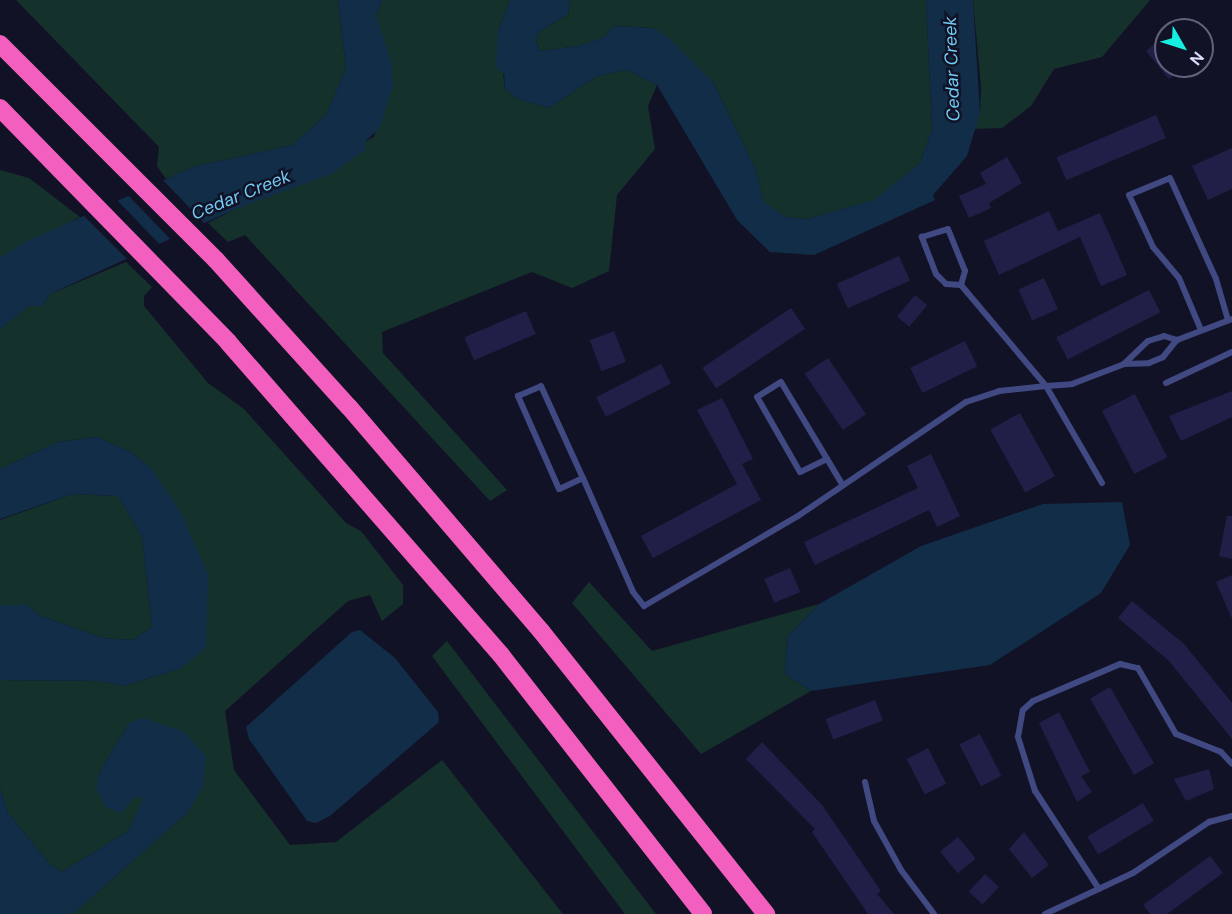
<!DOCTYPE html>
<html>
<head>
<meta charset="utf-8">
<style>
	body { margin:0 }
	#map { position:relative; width:1232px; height:914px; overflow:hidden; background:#121227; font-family:"DM Sans",sans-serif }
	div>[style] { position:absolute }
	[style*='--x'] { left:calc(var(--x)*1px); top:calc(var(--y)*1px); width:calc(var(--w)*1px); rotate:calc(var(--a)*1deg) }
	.green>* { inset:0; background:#15312b }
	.water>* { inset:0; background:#112d47 }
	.pier>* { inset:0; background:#121227 }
	.building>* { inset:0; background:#211f47; transform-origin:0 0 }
	.service>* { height:6px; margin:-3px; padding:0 3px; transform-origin:3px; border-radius:3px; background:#404982 }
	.motorway>* { height:18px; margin:-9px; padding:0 9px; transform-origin:9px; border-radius:9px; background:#f35fbe }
	span { translate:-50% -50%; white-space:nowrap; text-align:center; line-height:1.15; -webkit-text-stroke:5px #121227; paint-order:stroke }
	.water-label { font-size:18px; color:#71ccf4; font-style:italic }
	.north { position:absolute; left:1154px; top:18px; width:60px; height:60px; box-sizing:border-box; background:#121227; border:2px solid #62637c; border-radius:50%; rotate:129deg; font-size:16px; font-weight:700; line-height:24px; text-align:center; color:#dbdcfc }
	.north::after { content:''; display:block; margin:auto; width:21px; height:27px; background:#15eee0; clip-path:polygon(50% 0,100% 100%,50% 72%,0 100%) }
</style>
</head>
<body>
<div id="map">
	<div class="green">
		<i style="clip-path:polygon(16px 0,338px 0,346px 69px,326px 115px,292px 145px,193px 167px,166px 179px,157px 166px,159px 147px)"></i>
		<i style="clip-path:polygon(383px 0,510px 0,498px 31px,505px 89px,516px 98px,549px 108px,597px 76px,627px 70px,657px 85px,648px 106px,655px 149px,617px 195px,609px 271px,572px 288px,532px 272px,382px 332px,383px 353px,507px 490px,490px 501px,245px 235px,228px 242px,208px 223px,374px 137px,387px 61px,376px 14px)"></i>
		<i style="clip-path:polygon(570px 0,926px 0,932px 129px,920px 163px,875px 200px,807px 219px,786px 217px,763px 202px,756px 170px,713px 82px,654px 28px,613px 26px,605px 37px,579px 46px,540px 51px,536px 42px,539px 32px,568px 14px)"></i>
		<i style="clip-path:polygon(973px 0,1150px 0,1102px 57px,1054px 69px,1031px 106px,1002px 128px,973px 129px,980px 113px,981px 87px)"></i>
		<i style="clip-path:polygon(0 170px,29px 178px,80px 217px,0 258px)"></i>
		<i style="clip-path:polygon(126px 262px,152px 287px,144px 296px,144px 306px,208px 383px,244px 409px,346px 523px,361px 531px,403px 585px,403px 604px,382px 621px,370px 595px,348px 601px,225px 711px,234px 770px,290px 845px,336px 842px,442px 760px,563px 914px,73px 914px,187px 813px,129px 723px,99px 773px,144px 799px,128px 831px,62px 872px,49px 863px,8px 813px,0 788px,0 680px,100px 681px,123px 686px,180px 669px,151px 468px,131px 452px,97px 437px,58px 442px,0 469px,0 329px,29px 306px,42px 306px,50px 294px)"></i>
		<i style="clip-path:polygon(73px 494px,118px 496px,142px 537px,152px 627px,133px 640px,103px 638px,41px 616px,27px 605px,0 605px,0 520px)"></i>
		<i style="clip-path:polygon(589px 582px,652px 651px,819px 604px,787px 637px,785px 674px,811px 691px,701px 754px,572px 603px)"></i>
		<i style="clip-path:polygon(447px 641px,656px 914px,625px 914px,432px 656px)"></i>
	</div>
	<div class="water">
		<i style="clip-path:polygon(338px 0,383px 0,376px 14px,392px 66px,393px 86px,380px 127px,365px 142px,365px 150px,331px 174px,233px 210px,50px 294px,42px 306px,29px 306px,0 329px,0 258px,21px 244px,193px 167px,292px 145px,326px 115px,346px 69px)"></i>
		<i style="clip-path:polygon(510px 0,570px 0,568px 14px,539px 32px,536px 42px,540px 51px,579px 46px,605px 37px,613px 26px,654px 28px,669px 38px,713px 82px,756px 170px,763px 201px,786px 217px,807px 219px,874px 200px,920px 163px,932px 129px,926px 0,973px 0,980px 113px,967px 156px,933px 195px,935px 200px,814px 255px,770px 252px,737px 220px,657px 85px,627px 70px,597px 76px,549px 108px,516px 98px,505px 89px,504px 74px,496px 67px,498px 31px)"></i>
		<i style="clip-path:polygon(97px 437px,131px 452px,151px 468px,181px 512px,208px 575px,206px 648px,180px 669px,123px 686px,100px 681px,0 680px,0 605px,27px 605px,41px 616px,103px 638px,133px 640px,152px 627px,142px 537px,118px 496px,73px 494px,0 519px,0 469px,58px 442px)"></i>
		<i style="clip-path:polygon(1122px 502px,1130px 545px,1101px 593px,990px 665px,811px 691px,785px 674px,787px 637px,819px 604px,921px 546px,1043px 504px)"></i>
		<i style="clip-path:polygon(360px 630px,395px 658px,438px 712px,439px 722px,330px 816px,316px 823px,307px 821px,249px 739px,246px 727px,352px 632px)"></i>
		<i style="clip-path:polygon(143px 718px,184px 732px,206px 756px,203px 787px,187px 813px,73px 914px,0 914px,0 788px,8px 813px,49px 863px,62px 872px,128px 831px,143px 799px,136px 796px,121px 813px,105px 807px,96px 788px,99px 773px,129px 723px)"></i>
	</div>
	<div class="pier">
		<i style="clip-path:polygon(161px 178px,207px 226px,174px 243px,126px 193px)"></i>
		<i style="clip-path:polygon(115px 198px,163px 248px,131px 263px,81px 213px)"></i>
	</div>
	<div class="building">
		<i style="clip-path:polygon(1159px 40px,1166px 48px,1166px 66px,1184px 66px,1169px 79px,1146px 51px)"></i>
		<i style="left:1156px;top:115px;width:25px;height:108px;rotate:67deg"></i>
		<i style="clip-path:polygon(1232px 148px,1232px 189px,1208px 200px,1192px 166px)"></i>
		<i style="clip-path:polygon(1007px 157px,1022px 183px,989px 203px,991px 208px,969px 218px,959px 196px,986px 184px,980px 173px)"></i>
		<i style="clip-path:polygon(1049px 211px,1058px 231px,1100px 213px,1127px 275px,1101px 286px,1080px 237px,999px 275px,984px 241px)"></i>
		<i style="left:899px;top:256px;width:27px;height:68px;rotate:66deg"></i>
		<i style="left:1044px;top:278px;width:34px;height:28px;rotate:66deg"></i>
		<i style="left:1149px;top:290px;width:25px;height:104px;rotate:63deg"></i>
		<i style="left:915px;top:295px;width:16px;height:28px;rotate:40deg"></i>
		<i style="left:791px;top:308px;width:25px;height:107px;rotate:56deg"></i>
		<i style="left:526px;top:311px;width:25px;height:67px;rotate:67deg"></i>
		<i style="left:614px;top:331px;width:33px;height:26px;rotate:69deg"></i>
		<i style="left:965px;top:341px;width:28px;height:61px;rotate:64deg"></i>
		<i style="left:828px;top:358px;width:68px;height:28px;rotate:56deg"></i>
		<i style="left:661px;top:364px;width:22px;height:73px;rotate:63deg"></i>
		<i style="clip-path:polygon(1232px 391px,1232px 417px,1181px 441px,1169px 416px)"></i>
		<i style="left:1135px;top:394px;width:71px;height:37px;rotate:63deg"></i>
		<i style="clip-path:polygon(722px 398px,753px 459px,742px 464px,761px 500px,653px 558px,641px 536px,737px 484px,697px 410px)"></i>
		<i style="left:1020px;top:413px;width:72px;height:34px;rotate:61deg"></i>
		<i style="clip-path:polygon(931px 454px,960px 516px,937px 527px,929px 510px,815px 565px,804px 542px,918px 488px,907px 466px)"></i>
		<i style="clip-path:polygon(1227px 516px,1232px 516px,1232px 559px,1219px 556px)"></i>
		<i style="left:790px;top:568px;width:26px;height:28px;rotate:67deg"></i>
		<i style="clip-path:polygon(1232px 575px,1232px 619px,1216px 582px)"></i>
		<i style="clip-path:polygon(1132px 601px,1184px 644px,1232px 703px,1232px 739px,1169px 661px,1118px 618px)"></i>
		<i style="left:1110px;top:687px;width:88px;height:23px;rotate:60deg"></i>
		<i style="left:875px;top:700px;width:22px;height:53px;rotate:69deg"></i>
		<i style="clip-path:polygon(1059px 712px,1090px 772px,1081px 776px,1092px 792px,1077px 802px,1039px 723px)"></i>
		<i style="left:980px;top:734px;width:47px;height:23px;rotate:63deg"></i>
		<i style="clip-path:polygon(762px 742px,822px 805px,881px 891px,877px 894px,894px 914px,868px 914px,812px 832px,815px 829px,746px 759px)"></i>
		<i style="left:928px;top:748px;width:40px;height:24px;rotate:63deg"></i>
		<i style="clip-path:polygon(1209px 769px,1214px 789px,1186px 801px,1174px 779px)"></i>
		<i style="left:1143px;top:803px;width:21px;height:65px;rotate:59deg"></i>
		<i style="clip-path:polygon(1024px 832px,1049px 865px,1032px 878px,1009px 849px)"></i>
		<i style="left:958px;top:837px;width:28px;height:23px;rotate:51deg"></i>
		<i style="clip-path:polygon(1210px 856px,1223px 873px,1167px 914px,1150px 914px,1143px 905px)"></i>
		<i style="left:985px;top:874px;width:19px;height:24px;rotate:43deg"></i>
	</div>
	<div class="service">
		<i style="--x:961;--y:285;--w:15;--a:-176"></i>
		<i style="--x:946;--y:284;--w:14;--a:-135"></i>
		<i style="--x:936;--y:274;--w:40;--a:-111"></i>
		<i style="--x:922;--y:237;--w:27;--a:-17"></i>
		<i style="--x:948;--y:229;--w:45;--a:68"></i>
		<i style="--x:965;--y:271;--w:15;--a:106"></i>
		<i style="--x:961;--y:285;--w:132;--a:49.9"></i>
		<i style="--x:1046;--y:386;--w:26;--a:-4"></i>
		<i style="--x:1072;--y:384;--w:56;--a:-21"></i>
		<i style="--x:1124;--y:364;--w:25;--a:-2"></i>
		<i style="--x:1149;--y:363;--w:15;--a:-23"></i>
		<i style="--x:1163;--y:357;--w:22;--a:-51"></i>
		<i style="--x:1177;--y:340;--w:59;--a:-20.9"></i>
		<i style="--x:1201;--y:330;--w:56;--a:-112.9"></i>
		<i style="--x:1179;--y:278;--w:40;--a:-130"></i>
		<i style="--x:1153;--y:247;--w:57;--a:-114.8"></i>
		<i style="--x:1129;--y:195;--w:44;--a:-22.5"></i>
		<i style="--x:1170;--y:178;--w:111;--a:65.5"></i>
		<i style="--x:1216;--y:279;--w:43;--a:73.7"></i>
		<i style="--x:1124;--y:364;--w:33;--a:-44"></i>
		<i style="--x:1148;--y:341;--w:17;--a:-17"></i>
		<i style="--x:1164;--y:336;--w:14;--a:17"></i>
		<i style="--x:1166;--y:383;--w:73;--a:-25.2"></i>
		<i style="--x:827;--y:459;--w:30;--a:154"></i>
		<i style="--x:800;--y:472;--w:86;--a:-119.8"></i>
		<i style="--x:757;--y:397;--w:28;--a:-32"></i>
		<i style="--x:781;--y:382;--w:119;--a:59.1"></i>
		<i style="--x:583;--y:478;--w:26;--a:155"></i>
		<i style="--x:559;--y:489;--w:102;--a:-113.8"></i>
		<i style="--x:518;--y:396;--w:25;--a:-23"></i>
		<i style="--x:541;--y:386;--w:101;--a:65.5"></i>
		<i style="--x:583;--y:478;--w:124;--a:66.3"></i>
		<i style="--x:633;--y:592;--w:18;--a:52"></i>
		<i style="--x:644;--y:606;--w:178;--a:-30.3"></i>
		<i style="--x:798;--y:516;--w:203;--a:-34.2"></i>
		<i style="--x:966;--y:402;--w:35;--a:-18"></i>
		<i style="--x:999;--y:391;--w:47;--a:-6.1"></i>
		<i style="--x:1046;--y:386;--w:112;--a:60"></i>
		<i style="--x:865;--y:782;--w:40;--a:77"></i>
		<i style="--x:874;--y:821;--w:56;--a:61.1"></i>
		<i style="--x:901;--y:870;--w:55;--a:53.1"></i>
		<i style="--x:1099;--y:889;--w:117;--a:-123.1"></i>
		<i style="--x:1035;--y:791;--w:57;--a:-107.5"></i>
		<i style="--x:1018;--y:737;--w:27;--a:-80"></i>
		<i style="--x:1023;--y:710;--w:13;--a:-42"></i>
		<i style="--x:1033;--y:701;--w:95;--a:-23"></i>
		<i style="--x:1120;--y:664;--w:18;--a:13"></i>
		<i style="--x:1138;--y:668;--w:76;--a:60.1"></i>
		<i style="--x:1176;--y:734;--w:48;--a:21.8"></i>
		<i style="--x:1221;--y:752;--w:16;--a:47"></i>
		<i style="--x:1045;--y:914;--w:97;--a:-25"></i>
		<i style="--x:1133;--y:873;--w:92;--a:-33.9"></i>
		<i style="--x:1209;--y:822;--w:24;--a:-15"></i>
	</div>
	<div class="motorway">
		<i style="--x:0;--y:44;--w:305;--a:45"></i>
		<i style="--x:216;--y:260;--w:198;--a:47.9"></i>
		<i style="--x:349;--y:407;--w:295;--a:49.4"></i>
		<i style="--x:541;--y:631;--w:362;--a:51.5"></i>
		<i style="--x:0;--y:108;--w:327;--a:45.7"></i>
		<i style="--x:228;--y:342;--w:415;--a:48.9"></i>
		<i style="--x:501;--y:655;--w:328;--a:52"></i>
	</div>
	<div class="water-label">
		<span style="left:952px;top:69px;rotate:-92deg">Cedar Creek</span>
		<span style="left:241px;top:195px;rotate:-22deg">Cedar Creek</span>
	</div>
	<div class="north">N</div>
</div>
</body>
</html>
